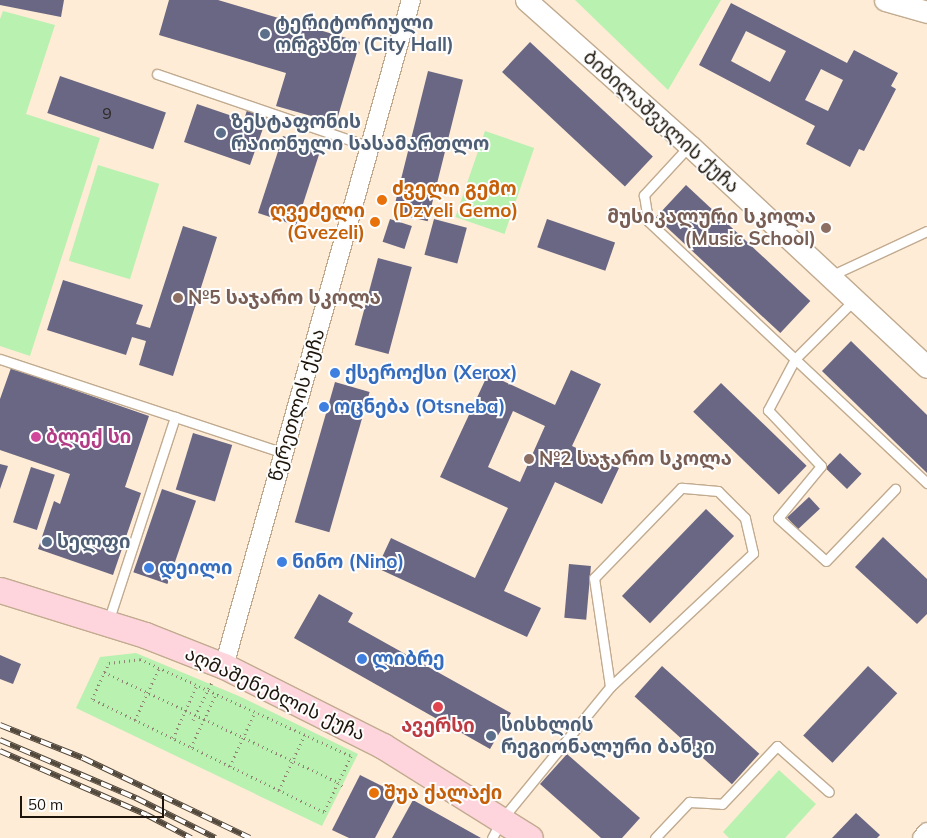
<!DOCTYPE html>
<html>
<head>
<meta charset="utf-8">
<style>
	body { margin:0 }
	#map { position:relative; width:927px; height:838px; overflow:hidden; background:#ffecd6; font-family:Mulish,"Noto Sans Georgian",sans-serif }
	div>[style] { position:absolute }
	[style*='--x'] { left:calc(var(--x)*1px); top:calc(var(--y)*1px); width:calc(var(--w)*1px); rotate:calc(var(--a)*1deg) }
	.green>* { inset:0; background:#b9f1b1; transform-origin:0 0 }
	.building>* { inset:0; background:#696783; transform-origin:0 0 }
	.path>* { height:3px; margin-top:-1.5px; transform-origin:0; background:repeating-linear-gradient(90deg,#918373 0 1px,transparent 0 5px) }
	.roads { filter:drop-shadow(1px 0 #c1ab90) drop-shadow(-1px 0 #c1ab90) drop-shadow(0 1px #c1ab90) drop-shadow(0 -1px #c1ab90) }
	.service>* { height:9px; margin:-4.5px; padding:0 4.5px; transform-origin:4.5px; border-radius:4.5px; background:#fff }
	.minor>* { height:18px; margin:-9px; padding:0 9px; transform-origin:9px; border-radius:9px; background:#fff }
	.tertiary>* { height:21px; margin:-10.5px; padding:0 10.5px; transform-origin:10.5px; border-radius:10.5px; background:#fff }
	.secondary>* { height:25px; margin:-12.5px; padding:0 12.5px; transform-origin:12.5px; border-radius:12.5px; background:#ffd5dd }
	.rail>* { height:5.5px; margin-top:-2.75px; transform-origin:0; background:repeating-linear-gradient(90deg,#fdfdfd 0 11px,#52483b 0 22px); box-sizing:border-box; border-block:1px solid #52483b }
	.dots>* { width:14px; height:14px; translate:-50% -50%; box-sizing:border-box; border:2px solid #fdfdfd; border-radius:50% }
	span { translate:-50% -50%; white-space:nowrap; text-align:center; line-height:1.15; -webkit-text-stroke:4px #fdfdfd; paint-order:stroke }
	.number-label { font-size:16px; color:#302a29 }
	.number-label span { -webkit-text-stroke-width:0 }
	.service-label { font-size:19px; color:#4e5e75; font-weight:700 }
	.left { translate:0 -50%; text-align:left }
	.street-label { font-size:19px; color:#1d150b }
	.food-label { font-size:19px; color:#c56008; font-weight:700 }
	.right { translate:-100% -50%; text-align:right }
	.education-label { font-size:19px; color:#785e54; font-weight:700 }
	.shop-label { font-size:19px; color:#366cbe; font-weight:700 }
	.hotel-label { font-size:19px; color:#b23c85; font-weight:700 }
	.health-label { font-size:19px; color:#be3a42; font-weight:700 }
	.scale { position:absolute; left:20px; top:796px; width:144px; height:22px; box-sizing:border-box; border:2px solid #1d150b; border-top:0; padding-left:6px; font-size:15px; line-height:18px; white-space:nowrap; color:#1d150b; -webkit-text-stroke:4px #fdfdfd; paint-order:stroke }
</style>
</head>
<body>
<div id="map">
	<div class="green">
		<i style="clip-path:polygon(575px 0,721px 0,668px 90px)"></i>
		<i style="clip-path:polygon(3px 11px,55px 25px,26px 114px,100px 138px,30px 356px,0 346px,0 19px)"></i>
		<i style="left:485px;top:131px;width:52px;height:91px;rotate:19deg"></i>
		<i style="left:98px;top:165px;width:64px;height:100px;rotate:17deg"></i>
		<i style="clip-path:polygon(136px 653px,241px 697px,358px 754px,322px 826px,76px 708px,100px 657px)"></i>
		<i style="clip-path:polygon(779px 770px,816px 804px,785px 838px,729px 838px,723px 832px)"></i>
	</div>
	<div class="building">
		<i style="clip-path:polygon(0 0,64px 0,61px 17px,0 5px)"></i>
		<i style="clip-path:polygon(169px 0,218px 0,360px 42px,336px 123px,276px 106px,286px 73px,159px 35px)"></i>
		<i style="clip-path:polygon(evenodd,731px 3px,847px 63px,854px 50px,898px 73px,891px 86px,896px 89px,864px 151px,859px 149px,850px 167px,806px 144px,815px 126px,699px 65px,731px 3px,746px 31px,786px 51px,770px 82px,731px 61px,746px 31px,731px 3px,821px 69px,843px 80px,828px 111px,805px 100px,821px 69px)"></i>
		<i style="left:530px;top:42px;width:168px;height:41px;rotate:43deg"></i>
		<i style="left:428px;top:71px;width:36px;height:146px;rotate:14deg"></i>
		<i style="left:60px;top:76px;width:112px;height:39px;rotate:19deg"></i>
		<i style="clip-path:polygon(197px 104px,244px 120px,247px 110px,267px 117px,250px 165px,184px 142px)"></i>
		<i style="left:283px;top:136px;width:40px;height:81px;rotate:18deg"></i>
		<i style="left:686px;top:185px;width:170px;height:44px;rotate:43deg"></i>
		<i style="left:390px;top:219px;width:23px;height:24px;rotate:18deg"></i>
		<i style="left:434px;top:219px;width:34px;height:37px;rotate:15deg"></i>
		<i style="left:547px;top:219px;width:72px;height:30px;rotate:19deg"></i>
		<i style="clip-path:polygon(183px 226px,217px 237px,173px 376px,139px 365px,146px 341px,132px 337px,126px 355px,47px 330px,63px 280px,143px 305px,136px 324px,150px 328px)"></i>
		<i style="left:378px;top:258px;width:35px;height:90px;rotate:15deg"></i>
		<i style="clip-path:polygon(851px 341px,927px 415px,927px 473px,822px 371px)"></i>
		<i style="clip-path:polygon(11px 368px,149px 416px,125px 487px,141px 493px,113px 575px,38px 549px,54px 501px,60px 504px,70px 474px,0 450px,0 399px)"></i>
		<i style="clip-path:polygon(evenodd,571px 370px,601px 384px,572px 446px,619px 468px,602px 504px,555px 482px,504px 591px,541px 608px,527px 637px,377px 568px,391px 538px,475px 578px,508px 508px,440px 477px,488px 374px,555px 405px,571px 370px,513px 411px,545px 426px,520px 482px,488px 467px,513px 411px)"></i>
		<i style="left:335px;top:382px;width:36px;height:146px;rotate:16deg"></i>
		<i style="left:721px;top:383px;width:119px;height:40px;rotate:44deg"></i>
		<i style="left:193px;top:433px;width:41px;height:59px;rotate:17deg"></i>
		<i style="left:840px;top:453px;width:30px;height:21px;rotate:44deg"></i>
		<i style="clip-path:polygon(0 464px,8px 466px,0 489px)"></i>
		<i style="left:31px;top:467px;width:25px;height:58px;rotate:18deg"></i>
		<i style="left:162px;top:489px;width:36px;height:88px;rotate:19deg"></i>
		<i style="left:809px;top:497px;width:16px;height:30px;rotate:47deg"></i>
		<i style="left:706px;top:509px;width:39px;height:121px;rotate:44deg"></i>
		<i style="clip-path:polygon(883px 537px,927px 579px,927px 614px,917px 624px,855px 567px)"></i>
		<i style="left:569px;top:564px;width:22px;height:54px;rotate:5deg"></i>
		<i style="clip-path:polygon(319px 594px,353px 613px,348px 622px,511px 713px,490px 749px,294px 638px)"></i>
		<i style="clip-path:polygon(0 655px,21px 664px,13px 684px,0 679px)"></i>
		<i style="left:662px;top:666px;width:131px;height:41px;rotate:42deg"></i>
		<i style="left:868px;top:666px;width:40px;height:95px;rotate:43deg"></i>
		<i style="clip-path:polygon(567px 754px,640px 818px,622px 838px,601px 838px,540px 784px)"></i>
		<i style="clip-path:polygon(360px 775px,398px 794px,375px 838px,349px 838px,332px 830px)"></i>
		<i style="clip-path:polygon(413px 800px,481px 838px,392px 838px)"></i>
		<i style="clip-path:polygon(856px 813px,880px 835px,877px 838px,832px 838px)"></i>
	</div>
	<div class="path">
		<i style="--x:140;--y:659;--w:232;--a:24.7"></i>
		<i style="--x:351;--y:756;--w:62;--a:115.7"></i>
		<i style="--x:324;--y:812;--w:258;--a:-154"></i>
		<i style="--x:92;--y:699;--w:40;--a:-65"></i>
		<i style="--x:109;--y:663;--w:31;--a:-7"></i>
		<i style="--x:104;--y:672;--w:259;--a:25.2"></i>
		<i style="--x:338;--y:782;--w:8;--a:45"></i>
		<i style="--x:135;--y:720;--w:57;--a:-65.2"></i>
		<i style="--x:193;--y:720;--w:42;--a:-63.4"></i>
		<i style="--x:173;--y:738;--w:58;--a:-65.6"></i>
		<i style="--x:191;--y:747;--w:59;--a:-64.7"></i>
		<i style="--x:230;--y:766;--w:60;--a:-65.2"></i>
		<i style="--x:279;--y:790;--w:62;--a:-65.1"></i>
	</div>
	<div class="roads">
		<div class="service">
			<i style="--x:157;--y:74;--w:225;--a:18.9"></i>
			<i style="--x:689;--y:146;--w:67;--a:132.6"></i>
			<i style="--x:644;--y:195;--w:26;--a:81"></i>
			<i style="--x:648;--y:221;--w:383;--a:43.2"></i>
			<i style="--x:830;--y:276;--w:107;--a:-24.9"></i>
			<i style="--x:854;--y:300;--w:83;--a:135"></i>
			<i style="--x:795;--y:359;--w:58;--a:117.9"></i>
			<i style="--x:768;--y:410;--w:77;--a:46.6"></i>
			<i style="--x:821;--y:466;--w:67;--a:129.6"></i>
			<i style="--x:778;--y:518;--w:64;--a:41.9"></i>
			<i style="--x:826;--y:561;--w:100;--a:-46.2"></i>
			<i style="--x:0;--y:359;--w:184;--a:18.3"></i>
			<i style="--x:175;--y:417;--w:216;--a:108.1"></i>
			<i style="--x:175;--y:417;--w:115;--a:18.3"></i>
			<i style="--x:492;--y:838;--w:21;--a:-62"></i>
			<i style="--x:502;--y:819;--w:171;--a:-50.7"></i>
			<i style="--x:610;--y:687;--w:196;--a:-43.1"></i>
			<i style="--x:753;--y:553;--w:36;--a:-103"></i>
			<i style="--x:745;--y:518;--w:38;--a:-135"></i>
			<i style="--x:718;--y:491;--w:37;--a:-175"></i>
			<i style="--x:681;--y:488;--w:125;--a:134"></i>
			<i style="--x:594;--y:578;--w:110;--a:81.6"></i>
			<i style="--x:655;--y:838;--w:50;--a:-46.6"></i>
			<i style="--x:689;--y:802;--w:33;--a:3"></i>
			<i style="--x:722;--y:804;--w:80;--a:-46.5"></i>
			<i style="--x:777;--y:746;--w:69;--a:41.5"></i>
		</div>
		<div class="minor">
			<i style="--x:224;--y:666;--w:692;--a:-74.32"></i>
			<i style="--x:922;--y:838;--w:8;--a:-50"></i>
		</div>
		<div class="tertiary">
			<i style="--x:526;--y:0;--w:220;--a:41.7"></i>
			<i style="--x:690;--y:146;--w:324;--a:43"></i>
			<i style="--x:885;--y:0;--w:44;--a:15.9"></i>
		</div>
		<div class="secondary">
			<i style="--x:0;--y:590;--w:152;--a:17.2"></i>
			<i style="--x:145;--y:635;--w:85;--a:21.4"></i>
			<i style="--x:224;--y:666;--w:178;--a:26.7"></i>
			<i style="--x:383;--y:746;--w:173;--a:32"></i>
		</div>
	</div>
	<div class="rail">
		<i style="--x:0;--y:725;--w:89;--a:21.7"></i>
		<i style="--x:83;--y:758;--w:185;--a:25.6"></i>
		<i style="--x:0;--y:740;--w:148;--a:23.1"></i>
		<i style="--x:136;--y:798;--w:89;--a:26.6"></i>
		<i style="--x:0;--y:751;--w:160;--a:23.5"></i>
		<i style="--x:147;--y:815;--w:50;--a:27.6"></i>
	</div>
	<div class="dots">
		<i style="left:265px;top:34px;background:#5c6f8a"></i>
		<i style="left:221px;top:133px;background:#5c6f8a"></i>
		<i style="left:382px;top:200px;background:#e8710a"></i>
		<i style="left:375px;top:222px;background:#e8710a"></i>
		<i style="left:826px;top:228px;background:#8d6e63"></i>
		<i style="left:178px;top:298px;background:#8d6e63"></i>
		<i style="left:335px;top:373px;background:#3f7fe0"></i>
		<i style="left:324px;top:407px;background:#3f7fe0"></i>
		<i style="left:36px;top:437px;background:#d1479c"></i>
		<i style="left:529px;top:459px;background:#8d6e63"></i>
		<i style="left:47px;top:542px;background:#5c6f8a"></i>
		<i style="left:282px;top:562px;background:#3f7fe0"></i>
		<i style="left:149px;top:568px;background:#3f7fe0"></i>
		<i style="left:362px;top:659px;background:#3f7fe0"></i>
		<i style="left:438px;top:707px;background:#e0444e"></i>
		<i style="left:491px;top:736px;background:#5c6f8a"></i>
		<i style="left:374px;top:793px;background:#e8710a"></i>
	</div>
	<div class="number-label">
		<span style="left:107px;top:113px">9</span>
	</div>
	<div class="service-label">
		<span class="left" style="left:275px;top:34px">ტერიტორიული<br>ორგანო (City Hall)</span>
		<span class="left" style="left:231px;top:133px">ზესტაფონის<br>რაიონული სასამართლო</span>
		<span class="left" style="left:57px;top:542px">სელფი</span>
		<span class="left" style="left:501px;top:736px">სისხლის<br>რეგიონალური ბანკი</span>
	</div>
	<div class="street-label">
		<span style="left:661px;top:122px;rotate:42deg">ბიბილაშვულის ქუჩა</span>
		<span style="left:297px;top:405px;rotate:-74deg">წერეთლის ქუჩა</span>
		<span style="left:275px;top:694px;rotate:25deg">აღმაშენებლის ქუჩა</span>
	</div>
	<div class="food-label">
		<span class="left" style="left:392px;top:200px">ძველი გემო<br>(Dzveli Gemo)</span>
		<span class="right" style="left:365px;top:222px">ღვეძელი<br>(Gvezeli)</span>
		<span class="left" style="left:384px;top:793px">შუა ქალაქი</span>
	</div>
	<div class="education-label">
		<span class="right" style="left:816px;top:228px">მუსიკალური სკოლა<br>(Music School)</span>
		<span class="left" style="left:188px;top:298px">№5 საჯარო სკოლა</span>
		<span class="left" style="left:539px;top:459px">№2 საჯარო სკოლა</span>
	</div>
	<div class="shop-label">
		<span class="left" style="left:345px;top:373px">ქსეროქსი (Xerox)</span>
		<span class="left" style="left:334px;top:407px">ოცნება (Otsneba)</span>
		<span class="left" style="left:292px;top:562px">ნინო (Nino)</span>
		<span class="left" style="left:159px;top:568px">დეილი</span>
		<span class="left" style="left:372px;top:659px">ლიბრე</span>
	</div>
	<div class="hotel-label">
		<span class="left" style="left:46px;top:437px">ბლექ სი</span>
	</div>
	<div class="health-label">
		<span style="left:438px;top:726px">ავერსი</span>
	</div>
	<div class="scale">50 m</div>
</div>
</body>
</html>
